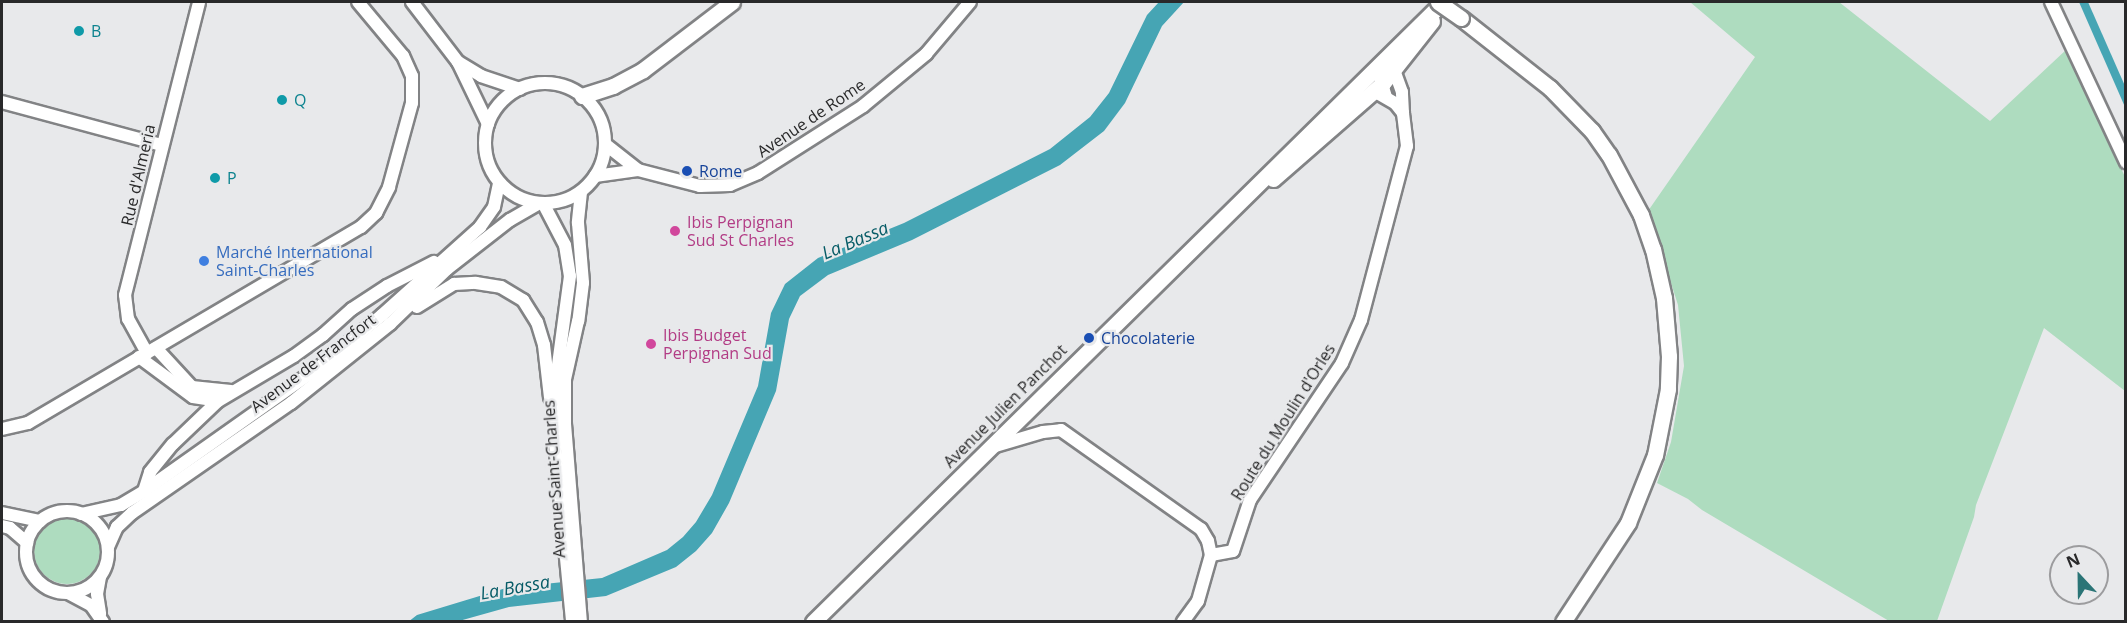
<!DOCTYPE html>
<html>
<head>
<meta charset="utf-8">
<style>
	body { margin:0 }
	#map { position:relative; width:2127px; height:623px; overflow:hidden; background:#e8e9eb; font-family:"Open Sans",sans-serif }
	div>[style] { position:absolute }
	[style*='--x'] { left:calc(var(--x)*1px); top:calc(var(--y)*1px); width:calc(var(--w)*1px); rotate:calc(var(--a)*1deg) }
	.green>* { inset:0; background:#aedcbf }
	.round { border-radius:50% }
	.water>* { inset:0; background:#46a5b4 }
	.roads { filter:drop-shadow(2px 0 #828385) drop-shadow(-2px 0 #828385) drop-shadow(0 2px #828385) drop-shadow(0 -2px #828385) }
	.minor>* { height:12px; margin:-6px; padding:0 6px; transform-origin:6px; border-radius:6px; background:#fff }
	.minor>.ring { margin:-6px; padding:0; box-sizing:content-box; background:none; border:12px solid #fff; border-radius:50% }
	.major>* { height:15px; margin:-7.5px; padding:0 7.5px; transform-origin:7.5px; border-radius:7.5px; background:#fff }
	.bridges { filter:drop-shadow(2px 0 #828385) drop-shadow(-2px 0 #828385) drop-shadow(0 2px #828385) drop-shadow(0 -2px #828385) }
	.major-bridge>* { height:15px; margin:-7.5px; padding:0 7.5px; transform-origin:7.5px; border-radius:7.5px; background:#fff }
	.dots>* { width:16px; height:16px; translate:-50% -50%; box-sizing:border-box; border:3px solid #e8e9eb; border-radius:50% }
	span { translate:-50% -50%; white-space:nowrap; text-align:center; line-height:1.15; -webkit-text-stroke:4.5px #e8e9eb; paint-order:stroke }
	.culture-label { font-size:16px; color:#0d838f }
	.left { translate:0 -50%; text-align:left }
	.street-label { font-size:16px; color:#29292a }
	.transit-label { font-size:16px; color:#164399 }
	.hotel-label { font-size:16px; color:#b23c85 }
	.shop-label { font-size:16px; color:#366cbe }
	.water-label { font-size:18px; color:#065b66; font-style:italic }
	.frame { position:absolute; inset:0; border:3px solid #29292a; pointer-events:none }
	.north { position:absolute; left:2049px; top:545px; width:60px; height:60px; box-sizing:border-box; background:#e8e9eb; border:2px solid #9c9c9e; border-radius:50%; rotate:338deg; font-size:16px; font-weight:700; line-height:24px; text-align:center; color:#29292a }
	.north::after { content:''; display:block; margin:auto; width:21px; height:27px; background:#2a7476; clip-path:polygon(50% 0,100% 100%,50% 72%,0 100%) }
</style>
</head>
<body>
<div id="map">
	<div class="green">
		<i style="clip-path:polygon(1690px 2px,1839px 2px,1990px 121px,2067px 49px,2125px 177px,2125px 391px,2044px 328px,1976px 505px,1974px 517px,1937px 621px,1889px 621px,1702px 510px,1688px 499px,1657px 483px,1671px 442px,1684px 366px,1678px 305px,1648px 211px,1755px 57px)"></i>
		<i class="round" style="left:34px;top:518px;width:66px;height:66px"></i>
	</div>
	<div class="water">
		<i style="clip-path:polygon(1159px 2px,1184px 2px,1162px 26px,1125px 103px,1104px 131px,1060px 165px,912px 240px,828px 275px,800px 296px,789px 319px,776px 391px,729px 503px,712px 533px,696px 551px,676px 567px,606px 596px,509px 607px,459px 621px,408px 622px,417px 615px,506px 588px,602px 578px,667px 550px,683px 537px,696px 522px,712px 495px,758px 386px,771px 313px,785px 284px,818px 258px,904px 223px,1050px 149px,1090px 117px,1109px 93px,1147px 15px)"></i>
		<i style="clip-path:polygon(2079px 2px,2088px 2px,2125px 86px,2125px 107px)"></i>
	</div>
	<div class="roads">
		<div class="minor">
			<i style="--x:412;--y:2;--w:76;--a:52.5"></i>
			<i style="--x:458;--y:62;--w:69;--a:64.2"></i>
			<i style="--x:2051;--y:2;--w:177;--a:64.9"></i>
			<i style="--x:458;--y:62;--w:27;--a:31"></i>
			<i style="--x:481;--y:76;--w:41;--a:18.4"></i>
			<i class="ring" style="left:485px;top:83px;width:108px;height:108px"></i>
			<i style="--x:1374;--y:91;--w:24;--a:30"></i>
			<i style="--x:1395;--y:103;--w:13;--a:51"></i>
			<i style="--x:1403;--y:113;--w:21;--a:-93"></i>
			<i style="--x:1402;--y:92;--w:23;--a:-110"></i>
			<i style="--x:1394;--y:70;--w:16;--a:165"></i>
			<i style="--x:1379;--y:74;--w:24;--a:73"></i>
			<i style="--x:2;--y:102;--w:165;--a:15.1"></i>
			<i style="--x:605;--y:144;--w:42;--a:38.2"></i>
			<i style="--x:638;--y:170;--w:64;--a:14.5"></i>
			<i style="--x:700;--y:186;--w:30;--a:-2"></i>
			<i style="--x:730;--y:185;--w:30;--a:-23"></i>
			<i style="--x:758;--y:173;--w:125;--a:-32.5"></i>
			<i style="--x:863;--y:106;--w:82;--a:-39.5"></i>
			<i style="--x:926;--y:54;--w:68;--a:-49.8"></i>
			<i style="--x:595;--y:176;--w:43;--a:-7.9"></i>
			<i style="--x:581;--y:192;--w:31;--a:96"></i>
			<i style="--x:578;--y:223;--w:60;--a:85.2"></i>
			<i style="--x:583;--y:283;--w:38;--a:97"></i>
			<i style="--x:578;--y:321;--w:59;--a:102.6"></i>
			<i style="--x:565;--y:379;--w:45;--a:90"></i>
			<i style="--x:565;--y:424;--w:199;--a:85.4"></i>
			<i style="--x:543;--y:203;--w:47;--a:62.4"></i>
			<i style="--x:565;--y:245;--w:31;--a:81"></i>
			<i style="--x:570;--y:276;--w:97;--a:97.7"></i>
			<i style="--x:557;--y:372;--w:72;--a:91.6"></i>
			<i style="--x:555;--y:444;--w:179;--a:84.5"></i>
			<i style="--x:417;--y:307;--w:44;--a:-31.9"></i>
			<i style="--x:454;--y:284;--w:22;--a:-3"></i>
			<i style="--x:476;--y:283;--w:25;--a:9"></i>
			<i style="--x:501;--y:287;--w:26;--a:31"></i>
			<i style="--x:523;--y:300;--w:26;--a:58"></i>
			<i style="--x:537;--y:322;--w:24;--a:73"></i>
			<i style="--x:544;--y:345;--w:53;--a:83.5"></i>
			<i style="--x:156;--y:348;--w:53;--a:47.3"></i>
			<i style="--x:192;--y:387;--w:39;--a:6"></i>
			<i style="--x:147;--y:353;--w:39;--a:-119"></i>
			<i style="--x:128;--y:319;--w:24;--a:-97"></i>
			<i style="--x:125;--y:295;--w:302;--a:-75.8"></i>
			<i style="--x:139;--y:357;--w:67;--a:36.5"></i>
			<i style="--x:193;--y:397;--w:25;--a:9"></i>
			<i style="--x:2;--y:429;--w:27;--a:-13"></i>
			<i style="--x:28;--y:423;--w:386;--a:-30.5"></i>
			<i style="--x:361;--y:227;--w:21;--a:-43"></i>
			<i style="--x:376;--y:213;--w:29;--a:-63"></i>
			<i style="--x:389;--y:187;--w:87;--a:-74.7"></i>
			<i style="--x:412;--y:103;--w:27;--a:-90"></i>
			<i style="--x:412;--y:76;--w:22;--a:-114"></i>
			<i style="--x:403;--y:56;--w:70;--a:-129.8"></i>
			<i style="--x:992;--y:447;--w:53;--a:-16.4"></i>
			<i style="--x:1043;--y:432;--w:18;--a:-6"></i>
			<i style="--x:1061;--y:430;--w:171;--a:35.3"></i>
			<i style="--x:1201;--y:529;--w:14;--a:60"></i>
			<i style="--x:1208;--y:541;--w:14;--a:78"></i>
			<i style="--x:1211;--y:555;--w:48;--a:105.8"></i>
			<i style="--x:1198;--y:601;--w:26;--a:126"></i>
			<i style="--x:144;--y:491;--w:20;--a:-72"></i>
			<i style="--x:150;--y:472;--w:36;--a:-51"></i>
			<i style="--x:173;--y:444;--w:62;--a:-43.7"></i>
			<i style="--x:218;--y:401;--w:88;--a:-30.6"></i>
			<i style="--x:294;--y:356;--w:36;--a:-36"></i>
			<i style="--x:323;--y:335;--w:39;--a:-42"></i>
			<i style="--x:352;--y:309;--w:42;--a:-33.3"></i>
			<i style="--x:387;--y:286;--w:53;--a:-27.1"></i>
			<i class="ring" style="left:26px;top:511px;width:70px;height:70px"></i>
			<i style="--x:2;--y:513;--w:39;--a:12"></i>
			<i style="--x:81;--y:514;--w:41;--a:-12.7"></i>
			<i style="--x:121;--y:505;--w:27;--a:-31"></i>
			<i style="--x:144;--y:491;--w:218;--a:-35.3"></i>
			<i style="--x:322;--y:365;--w:78;--a:-39.8"></i>
			<i style="--x:382;--y:315;--w:132;--a:-41.9"></i>
			<i style="--x:480;--y:227;--w:24;--a:-55"></i>
			<i style="--x:494;--y:207;--w:25;--a:-78"></i>
			<i style="--x:2;--y:526;--w:8;--a:14"></i>
			<i style="--x:10;--y:528;--w:23;--a:41"></i>
			<i style="--x:108;--y:547;--w:22;--a:-66"></i>
			<i style="--x:117;--y:527;--w:21;--a:-43"></i>
			<i style="--x:132;--y:513;--w:193;--a:-34.7"></i>
			<i style="--x:291;--y:403;--w:127;--a:-38.6"></i>
			<i style="--x:390;--y:324;--w:79;--a:-44"></i>
			<i style="--x:447;--y:269;--w:80;--a:-37.9"></i>
			<i style="--x:510;--y:220;--w:34;--a:-30"></i>
			<i style="--x:1211;--y:555;--w:22;--a:-10"></i>
			<i style="--x:1233;--y:551;--w:54;--a:-71.6"></i>
			<i style="--x:1250;--y:500;--w:165;--a:-56.1"></i>
			<i style="--x:1342;--y:363;--w:47;--a:-66.2"></i>
			<i style="--x:1361;--y:320;--w:180;--a:-75.2"></i>
			<i style="--x:1407;--y:146;--w:33;--a:-97"></i>
			<i style="--x:100;--y:577;--w:17;--a:100"></i>
			<i style="--x:97;--y:594;--w:20;--a:81"></i>
			<i style="--x:68;--y:593;--w:26;--a:28"></i>
			<i style="--x:91;--y:605;--w:21;--a:55"></i>
		</div>
		<div class="major">
			<i style="--x:1461;--y:18;--w:113;--a:38.2"></i>
			<i style="--x:1550;--y:88;--w:60;--a:45.7"></i>
			<i style="--x:1592;--y:131;--w:29;--a:55"></i>
			<i style="--x:1609;--y:155;--w:68;--a:61.9"></i>
			<i style="--x:1641;--y:215;--w:36;--a:71"></i>
			<i style="--x:1653;--y:249;--w:50;--a:77.3"></i>
			<i style="--x:1664;--y:298;--w:58;--a:85.1"></i>
			<i style="--x:1669;--y:356;--w:33;--a:92"></i>
			<i style="--x:1668;--y:389;--w:67;--a:101.1"></i>
			<i style="--x:1655;--y:455;--w:73;--a:111.7"></i>
			<i style="--x:1628;--y:523;--w:118;--a:123.3"></i>
			<i style="--x:582;--y:96;--w:33;--a:-18"></i>
			<i style="--x:613;--y:86;--w:34;--a:-28"></i>
			<i style="--x:643;--y:70;--w:112;--a:-37.4"></i>
			<i style="--x:1273;--y:179;--w:146;--a:-41.1"></i>
			<i style="--x:1383;--y:83;--w:79;--a:-51.7"></i>
			<i style="--x:813;--y:622;--w:884;--a:-44.54"></i>
		</div>
	</div>
	<div class="bridges">
		<div class="major-bridge">
			<i style="--x:1438;--y:2;--w:28;--a:35"></i>
		</div>
	</div>
	<div class="dots">
		<i style="left:79px;top:31px;background:#0f9aa8"></i>
		<i style="left:282px;top:100px;background:#0f9aa8"></i>
		<i style="left:687px;top:171px;background:#1a4fb4"></i>
		<i style="left:215px;top:178px;background:#0f9aa8"></i>
		<i style="left:675px;top:231px;background:#d1479c"></i>
		<i style="left:204px;top:261px;background:#3f7fe0"></i>
		<i style="left:1089px;top:338px;background:#1a4fb4"></i>
		<i style="left:651px;top:344px;background:#d1479c"></i>
	</div>
	<div class="culture-label">
		<span class="left" style="left:91px;top:31px">B</span>
		<span class="left" style="left:294px;top:100px">Q</span>
		<span class="left" style="left:227px;top:178px">P</span>
	</div>
	<div class="street-label">
		<span style="left:811px;top:118px;rotate:-34deg">Avenue de Rome</span>
		<span style="left:138px;top:175px;rotate:-77deg">Rue d'Almeria</span>
		<span style="left:313px;top:363px;rotate:-37deg">Avenue de Francfort</span>
		<span style="left:1005px;top:406px;rotate:-45deg">Avenue Julien Panchot</span>
		<span style="left:1283px;top:422px;rotate:-58deg">Route du Moulin d'Orles</span>
		<span style="left:554px;top:479px;rotate:-94deg">Avenue Saint-Charles</span>
	</div>
	<div class="transit-label">
		<span class="left" style="left:699px;top:171px">Rome</span>
		<span class="left" style="left:1101px;top:338px">Chocolaterie</span>
	</div>
	<div class="hotel-label">
		<span class="left" style="left:687px;top:231px">Ibis Perpignan<br>Sud St Charles</span>
		<span class="left" style="left:663px;top:344px">Ibis Budget<br>Perpignan Sud</span>
	</div>
	<div class="shop-label">
		<span class="left" style="left:216px;top:261px">Marché International<br>Saint-Charles</span>
	</div>
	<div class="water-label">
		<span style="left:855px;top:240px;rotate:-23deg">La Bassa</span>
		<span style="left:515px;top:587px;rotate:-10deg">La Bassa</span>
	</div>
	<div class="frame"></div>
	<div class="north">N</div>
</div>
</body>
</html>
